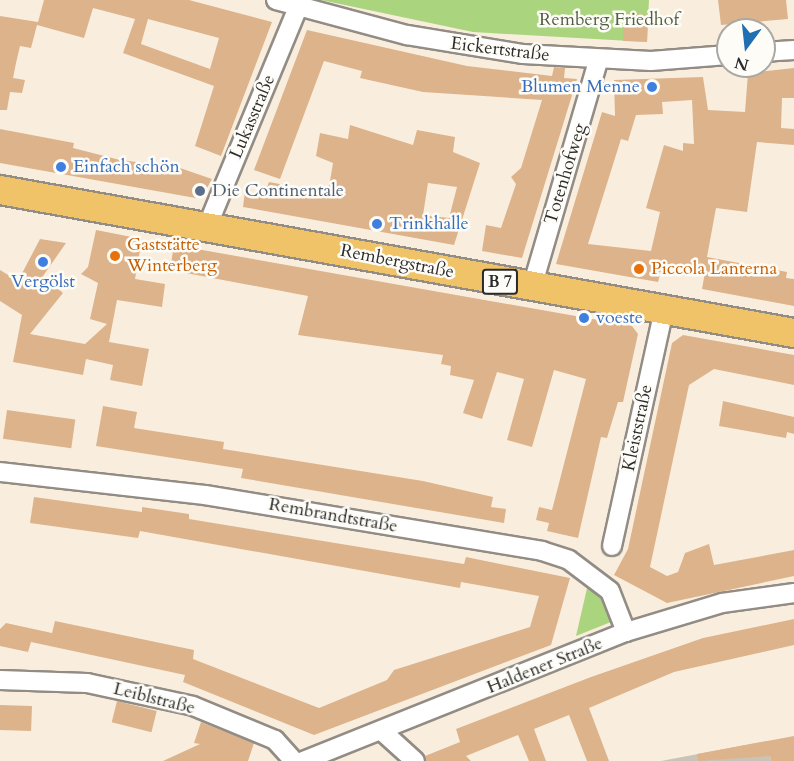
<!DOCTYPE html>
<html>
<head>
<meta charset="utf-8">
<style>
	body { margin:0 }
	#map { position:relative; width:794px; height:761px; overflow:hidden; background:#f9eede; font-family:Cardo,serif }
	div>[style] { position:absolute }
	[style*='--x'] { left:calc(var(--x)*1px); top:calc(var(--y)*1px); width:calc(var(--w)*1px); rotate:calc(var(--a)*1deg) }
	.industrial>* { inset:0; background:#cbc3b8 }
	.green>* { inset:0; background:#abd47f }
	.building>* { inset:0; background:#ddb38c; transform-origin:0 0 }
	.roads { filter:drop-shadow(2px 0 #928c84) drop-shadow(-2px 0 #928c84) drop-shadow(0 2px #928c84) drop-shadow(0 -2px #928c84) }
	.street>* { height:18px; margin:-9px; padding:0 9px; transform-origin:9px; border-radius:9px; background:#fff }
	.primary>* { height:28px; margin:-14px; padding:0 14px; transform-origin:14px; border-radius:14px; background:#f1c369 }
	.dots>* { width:16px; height:16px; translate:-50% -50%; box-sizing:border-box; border:3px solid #fdfcf7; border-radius:50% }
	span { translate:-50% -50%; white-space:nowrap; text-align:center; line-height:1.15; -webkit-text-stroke:5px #fdfcf7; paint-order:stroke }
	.shield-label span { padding:2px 4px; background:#fdfcf7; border:2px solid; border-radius:4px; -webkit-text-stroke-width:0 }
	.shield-label { font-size:16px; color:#2b2b2b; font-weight:700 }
	.park-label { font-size:18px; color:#515e44 }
	.street-label { font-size:18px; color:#2b2b2b }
	.shop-label { font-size:18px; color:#366cbe }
	.right { translate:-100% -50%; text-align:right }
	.left { translate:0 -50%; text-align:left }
	.service-label { font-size:18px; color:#4e5e75 }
	.food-label { font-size:18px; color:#c56008 }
	.north { position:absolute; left:716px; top:18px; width:60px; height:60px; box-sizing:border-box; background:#fdfcf7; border:2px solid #a9a8a5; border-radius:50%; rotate:195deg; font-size:16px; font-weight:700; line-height:24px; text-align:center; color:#2b2b2b }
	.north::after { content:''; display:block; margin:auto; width:21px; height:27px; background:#1f6fb2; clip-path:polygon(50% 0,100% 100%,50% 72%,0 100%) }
</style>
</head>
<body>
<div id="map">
	<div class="industrial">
		<i style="clip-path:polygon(767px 741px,771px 761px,661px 761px)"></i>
	</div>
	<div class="green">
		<i style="clip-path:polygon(321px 0,649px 0,647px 42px,473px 32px)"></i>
		<i style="clip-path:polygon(588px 584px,605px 604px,611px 622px,576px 636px)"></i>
	</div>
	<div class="building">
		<i style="clip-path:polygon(evenodd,44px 0,189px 0,272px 22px,221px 156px,195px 146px,214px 86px,123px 53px,135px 19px,93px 8px,84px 38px,37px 25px,31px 48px,20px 46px,16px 63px,13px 78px,25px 80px,22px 93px,10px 92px,7px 110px,0 110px,0 16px,38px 22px,44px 0,148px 19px,219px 38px,210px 69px,141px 44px,148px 19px)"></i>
		<i style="clip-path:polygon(718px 0,786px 0,788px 19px,721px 25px)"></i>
		<i style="left:624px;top:14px;width:24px;height:27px;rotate:2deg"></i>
		<i style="clip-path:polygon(307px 30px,467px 66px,552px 76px,554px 67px,565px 68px,564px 78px,577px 79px,522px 258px,482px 251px,486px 225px,501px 228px,516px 184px,511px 177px,521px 168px,542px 100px,423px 92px,360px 78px,362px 71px,324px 61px,280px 179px,254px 170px)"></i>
		<i style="clip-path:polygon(evenodd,794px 68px,794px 98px,782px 98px,781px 128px,794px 129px,794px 145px,757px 142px,747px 212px,716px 208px,707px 257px,787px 272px,786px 278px,794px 279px,794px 306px,702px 289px,705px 272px,663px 263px,658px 282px,556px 264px,602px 112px,615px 116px,614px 80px,703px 77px,708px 110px,745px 112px,748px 73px,794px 68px,692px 100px,694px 144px,683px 143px,683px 151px,664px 145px,646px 208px,660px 212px,651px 251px,588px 244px,621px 139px,628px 141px,636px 115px,663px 114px,662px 102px,692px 100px)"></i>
		<i style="clip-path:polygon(evenodd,350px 125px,413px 145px,417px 130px,455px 137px,453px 152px,480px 163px,454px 245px,243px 207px,245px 191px,263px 197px,269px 182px,328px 193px,333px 163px,316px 156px,320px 133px,348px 139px,350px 125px,428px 183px,457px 187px,449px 218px,423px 215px,428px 183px)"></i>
		<i style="clip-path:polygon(0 129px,74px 143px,73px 148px,120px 160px,177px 167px,212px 179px,201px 199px,0 163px)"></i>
		<i style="clip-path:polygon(96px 230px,142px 239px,135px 279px,165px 284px,162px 307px,117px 300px,109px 342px,149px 349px,142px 386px,110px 380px,113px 365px,86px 359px,83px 375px,13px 362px,22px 315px,0 301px,0 270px,18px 281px,40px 239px,66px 243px,43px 276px,63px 293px,30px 334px,85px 344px,107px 324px,90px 319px,98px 283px,81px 274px,88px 267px)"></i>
		<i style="clip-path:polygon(174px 245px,632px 326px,638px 334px,623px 402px,618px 402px,607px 438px,601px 437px,578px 538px,547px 531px,549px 523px,536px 520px,539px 507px,552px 510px,586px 379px,554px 370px,532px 447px,507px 440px,524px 379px,497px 372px,482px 419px,463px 413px,474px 380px,450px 375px,451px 366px,441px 364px,443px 355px,298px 335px,308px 296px,170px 270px)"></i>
		<i style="clip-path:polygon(683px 335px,794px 355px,794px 385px,714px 369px,689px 385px,650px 567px,667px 576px,678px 572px,685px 553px,709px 544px,714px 565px,794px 550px,794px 576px,667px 603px,614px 575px,628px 549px,672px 343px)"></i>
		<i style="clip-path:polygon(723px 401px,794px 417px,794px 434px,787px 432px,786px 438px,719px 426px)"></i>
		<i style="clip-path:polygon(103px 406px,137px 412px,134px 428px,224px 442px,223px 449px,423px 481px,493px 497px,491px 507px,506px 509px,504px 523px,241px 478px,243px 469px,96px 446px)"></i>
		<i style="left:7px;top:410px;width:69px;height:29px;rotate:8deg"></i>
		<i style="clip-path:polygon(34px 497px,142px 512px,142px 507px,189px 514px,189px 519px,464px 564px,466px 557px,570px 578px,551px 645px,314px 735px,183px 682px,185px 675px,31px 642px,28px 652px,0 646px,0 629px,6px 623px,52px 633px,55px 621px,194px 650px,193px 659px,319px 708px,387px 680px,394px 670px,530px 627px,539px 596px,461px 582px,460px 588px,140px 531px,138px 538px,30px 523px)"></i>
		<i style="clip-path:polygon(794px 619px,794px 645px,674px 672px,589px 708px,609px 761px,587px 761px,569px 715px,534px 729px,546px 761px,529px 761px,518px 735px,466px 756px,471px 761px,426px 761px,425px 756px,460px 742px,456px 729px,591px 677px,703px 638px)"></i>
		<i style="left:117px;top:701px;width:41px;height:22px;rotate:14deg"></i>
		<i style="left:0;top:705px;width:32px;height:25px;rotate:2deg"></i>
		<i style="clip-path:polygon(201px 722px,254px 743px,248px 761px,163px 761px,200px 744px,194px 743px)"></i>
		<i style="clip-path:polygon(794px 736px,794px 761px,771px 761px,770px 756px,698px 761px,697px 754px)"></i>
	</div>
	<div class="roads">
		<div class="street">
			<i style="--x:276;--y:0;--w:136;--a:15"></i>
			<i style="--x:407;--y:35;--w:118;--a:9.3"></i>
			<i style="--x:523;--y:54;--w:128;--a:3.1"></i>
			<i style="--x:651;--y:61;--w:77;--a:-4.5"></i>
			<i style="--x:764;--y:52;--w:30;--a:-4"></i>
			<i style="--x:207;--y:227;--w:238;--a:-67.5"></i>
			<i style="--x:532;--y:287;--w:235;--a:-73.7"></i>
			<i style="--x:0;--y:472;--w:206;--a:6.4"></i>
			<i style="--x:205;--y:495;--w:342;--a:9.4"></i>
			<i style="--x:542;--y:551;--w:28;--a:18"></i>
			<i style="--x:569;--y:560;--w:51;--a:37.1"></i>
			<i style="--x:610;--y:591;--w:44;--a:68.7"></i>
			<i style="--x:612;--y:546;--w:242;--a:-77.6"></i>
			<i style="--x:0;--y:680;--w:87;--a:2"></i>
			<i style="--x:87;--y:683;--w:108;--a:12.2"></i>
			<i style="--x:193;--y:706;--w:89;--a:22.5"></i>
			<i style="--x:275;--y:740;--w:28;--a:48"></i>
			<i style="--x:383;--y:732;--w:43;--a:42.2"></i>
			<i style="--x:303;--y:761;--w:348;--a:-21.8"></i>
			<i style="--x:626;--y:632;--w:100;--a:-16.8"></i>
			<i style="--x:722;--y:603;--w:73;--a:-7.9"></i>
		</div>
		<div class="primary">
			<i style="--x:0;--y:190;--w:807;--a:10.21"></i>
		</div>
	</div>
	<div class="dots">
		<i style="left:652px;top:87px;background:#3f7fe0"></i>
		<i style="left:61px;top:167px;background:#3f7fe0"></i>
		<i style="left:200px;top:191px;background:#5c6f8a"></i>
		<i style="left:377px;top:224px;background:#3f7fe0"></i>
		<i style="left:115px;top:256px;background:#e8710a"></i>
		<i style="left:43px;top:262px;background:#3f7fe0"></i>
		<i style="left:639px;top:269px;background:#e8710a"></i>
		<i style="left:584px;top:318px;background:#3f7fe0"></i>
	</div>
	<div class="shield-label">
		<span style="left:500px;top:282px">B 7</span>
	</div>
	<div class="park-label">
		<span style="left:609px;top:20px">Remberg Friedhof</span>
	</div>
	<div class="street-label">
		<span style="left:500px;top:50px;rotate:7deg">Eickertstraße</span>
		<span style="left:253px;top:117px;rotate:-67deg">Lukasstraße</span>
		<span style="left:566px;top:174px;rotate:-73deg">Totenhofweg</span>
		<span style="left:397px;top:262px;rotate:11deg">Rembergstraße</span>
		<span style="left:638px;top:428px;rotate:-78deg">Kleiststraße</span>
		<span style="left:333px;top:516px;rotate:10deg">Rembrandtstraße</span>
		<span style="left:545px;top:666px;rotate:-22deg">Haldener Straße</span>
		<span style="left:154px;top:699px;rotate:14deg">Leiblstraße</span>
	</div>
	<div class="shop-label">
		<span class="right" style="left:640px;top:87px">Blumen Menne</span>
		<span class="left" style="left:73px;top:167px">Einfach schön</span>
		<span class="left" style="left:389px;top:224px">Trinkhalle</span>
		<span style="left:43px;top:282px">Vergölst</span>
		<span class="left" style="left:596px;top:318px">voeste</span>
	</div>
	<div class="service-label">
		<span class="left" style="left:212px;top:191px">Die Continentale</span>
	</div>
	<div class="food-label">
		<span class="left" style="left:127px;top:256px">Gaststätte<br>Winterberg</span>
		<span class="left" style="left:651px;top:269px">Piccola Lanterna</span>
	</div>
	<div class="north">N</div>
</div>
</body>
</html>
